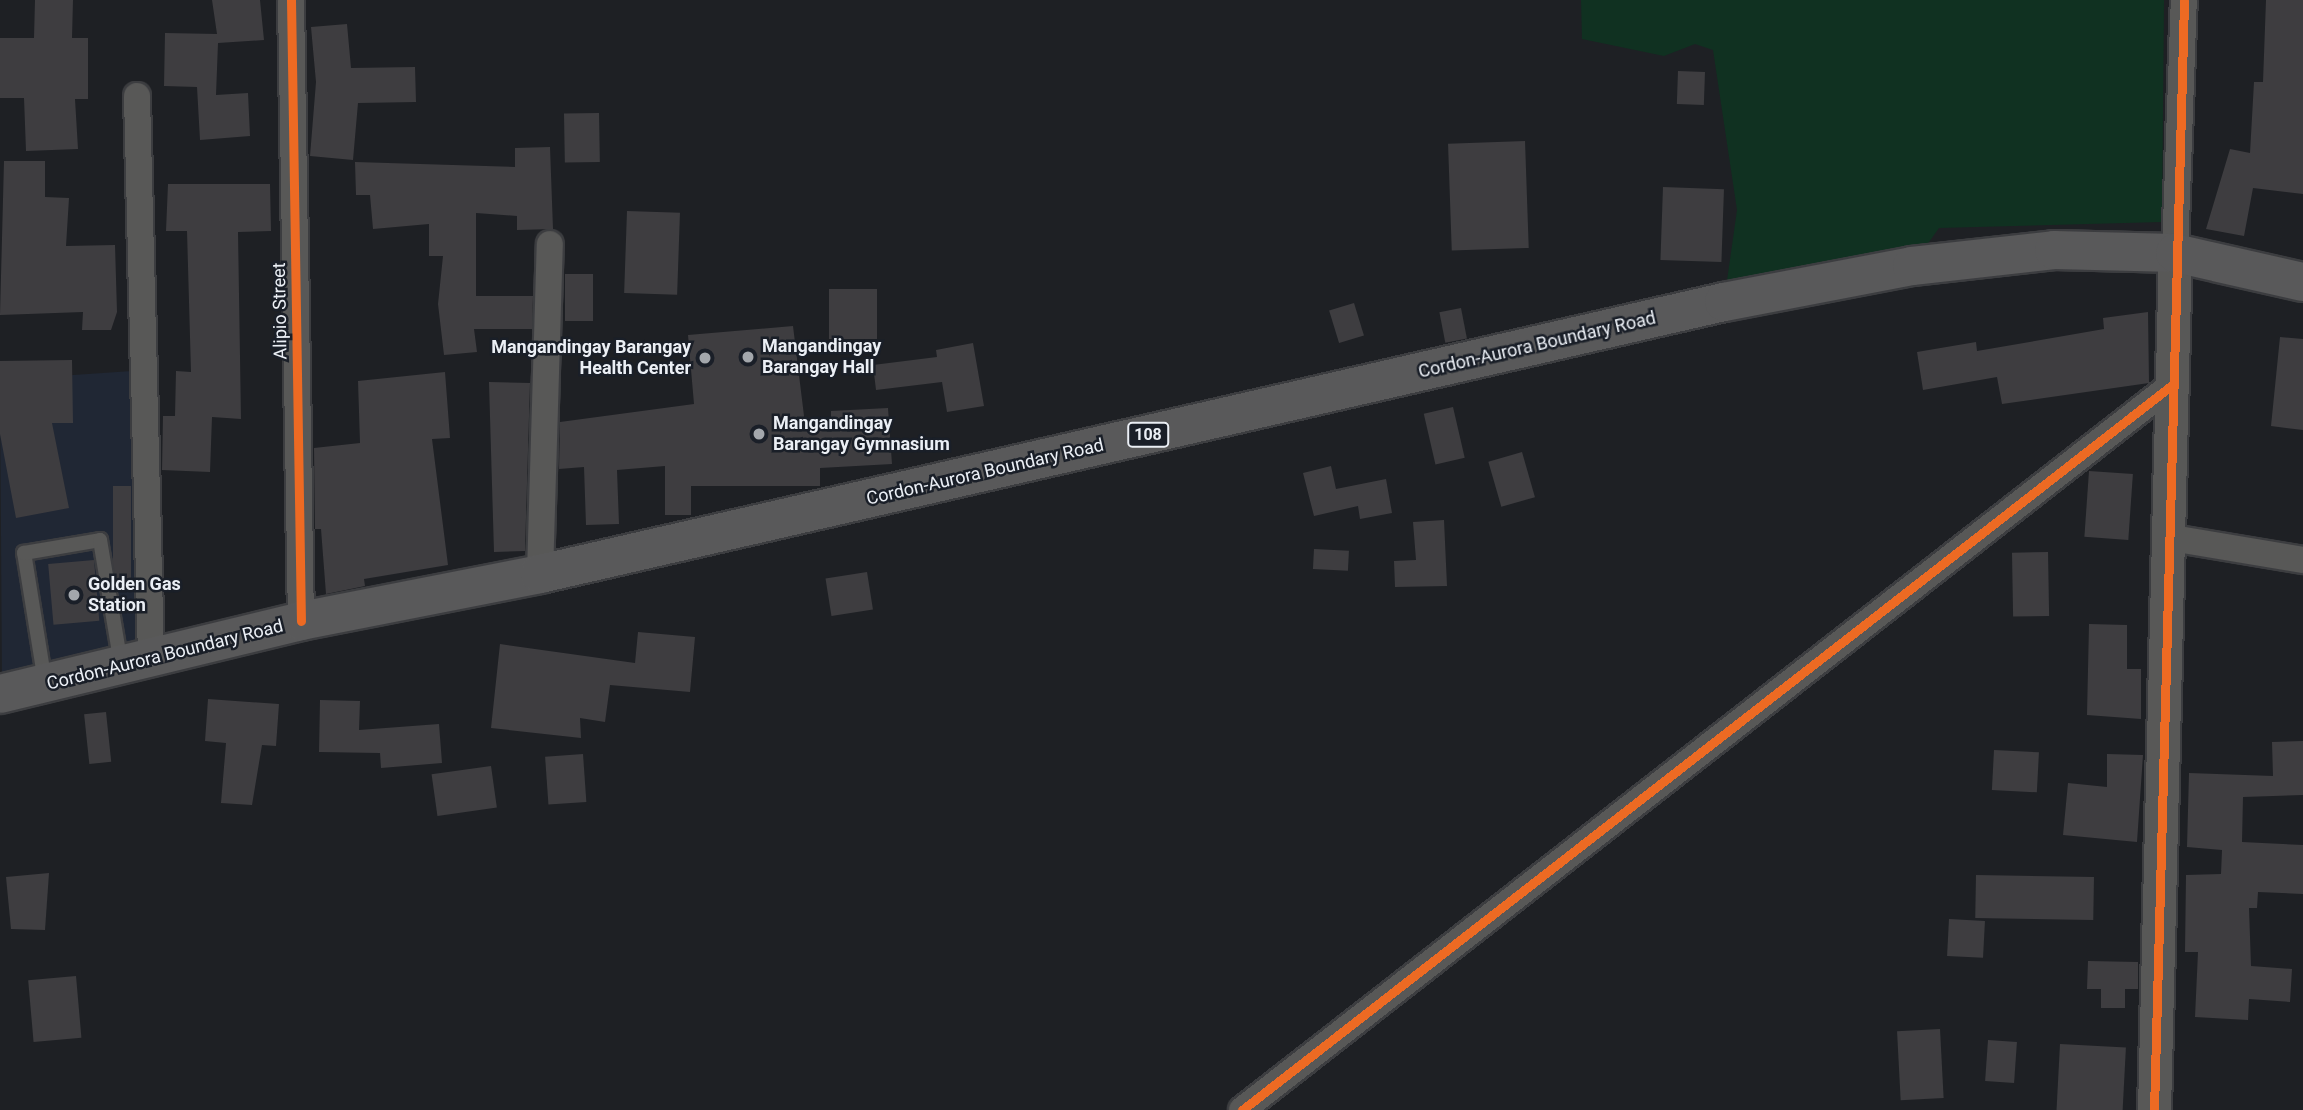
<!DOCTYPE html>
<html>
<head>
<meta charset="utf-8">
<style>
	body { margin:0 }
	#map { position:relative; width:2303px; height:1110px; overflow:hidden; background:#1e2024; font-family:Roboto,sans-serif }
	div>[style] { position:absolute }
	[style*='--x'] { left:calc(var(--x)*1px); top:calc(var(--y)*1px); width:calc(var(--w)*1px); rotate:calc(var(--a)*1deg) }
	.built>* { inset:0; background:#202734 }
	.green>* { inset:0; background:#103121 }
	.building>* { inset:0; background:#3e3d40; transform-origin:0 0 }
	.roads { filter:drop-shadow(2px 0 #3c3d40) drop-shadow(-2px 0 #3c3d40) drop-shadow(0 2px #3c3d40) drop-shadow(0 -2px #3c3d40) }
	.service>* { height:14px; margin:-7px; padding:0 7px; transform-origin:7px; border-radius:7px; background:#585857 }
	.minor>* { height:26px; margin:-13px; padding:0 13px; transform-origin:13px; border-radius:13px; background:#585857 }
	.tertiary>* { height:33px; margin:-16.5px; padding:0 16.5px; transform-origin:16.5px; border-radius:16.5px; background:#585857 }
	.primary>* { height:38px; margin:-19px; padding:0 19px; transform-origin:19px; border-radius:19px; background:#59595a }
	.cycleway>* { height:9px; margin:-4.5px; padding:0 4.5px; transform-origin:4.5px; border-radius:4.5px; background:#ed6a23 }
	.dots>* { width:19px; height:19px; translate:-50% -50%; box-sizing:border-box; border:4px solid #1a1f28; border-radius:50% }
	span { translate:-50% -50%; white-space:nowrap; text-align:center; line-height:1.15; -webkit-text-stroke:5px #1a1f28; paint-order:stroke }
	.shield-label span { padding:2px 5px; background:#1a1f28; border:2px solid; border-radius:5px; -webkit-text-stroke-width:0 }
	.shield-label { font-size:16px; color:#ebeff5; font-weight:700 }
	.street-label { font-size:18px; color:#ebeff5 }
	.poi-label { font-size:18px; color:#ebeff5; font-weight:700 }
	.left { translate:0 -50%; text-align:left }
	.right { translate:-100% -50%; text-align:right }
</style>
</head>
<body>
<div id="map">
	<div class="built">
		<i style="clip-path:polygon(132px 371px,148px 647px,2px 682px,0 380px)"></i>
	</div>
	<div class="green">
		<i style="clip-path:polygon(1581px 0,2164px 0,2162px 222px,1939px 228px,1912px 266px,1724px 302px,1737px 210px,1713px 50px,1695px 44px,1664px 56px,1582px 39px)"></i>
	</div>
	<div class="building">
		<i style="clip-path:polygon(35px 0,73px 0,72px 38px,88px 38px,88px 99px,75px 99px,78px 149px,26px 151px,24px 98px,0 98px,0 38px,34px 38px)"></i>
		<i style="clip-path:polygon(212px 0,260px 0,264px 40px,218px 43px,216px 95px,248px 93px,250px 136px,200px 140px,197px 87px,164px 86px,165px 33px,217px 34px)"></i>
		<i style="clip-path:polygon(2266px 0,2303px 0,2303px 194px,2253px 188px,2244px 236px,2206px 229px,2230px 149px,2250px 153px,2254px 82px,2263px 82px)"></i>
		<i style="clip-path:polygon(347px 24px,351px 68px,415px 67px,416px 102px,358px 103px,353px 160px,310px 156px,316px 82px,311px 27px)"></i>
		<i style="left:1678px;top:71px;width:27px;height:33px;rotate:2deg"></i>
		<i style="left:599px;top:113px;width:49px;height:35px;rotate:89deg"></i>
		<i style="left:1525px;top:141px;width:107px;height:77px;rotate:88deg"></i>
		<i style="clip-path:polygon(550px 147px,553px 229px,517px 230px,517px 216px,476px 213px,476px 296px,533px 296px,532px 329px,474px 329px,477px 352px,444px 355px,438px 304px,443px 256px,429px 256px,429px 224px,373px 229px,370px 195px,356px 195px,355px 162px,515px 167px,515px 148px)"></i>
		<i style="clip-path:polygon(4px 161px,45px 161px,45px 197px,69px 198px,66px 246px,115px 245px,117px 312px,111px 330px,82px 330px,83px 312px,0 315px)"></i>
		<i style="clip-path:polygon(168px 184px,270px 184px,271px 231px,238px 232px,241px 419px,212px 417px,210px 472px,162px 470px,163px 416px,175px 416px,176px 371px,191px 372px,187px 231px,166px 231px)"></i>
		<i style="left:1663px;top:187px;width:61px;height:73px;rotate:2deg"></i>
		<i style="left:627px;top:211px;width:53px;height:82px;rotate:2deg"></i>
		<i style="left:565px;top:274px;width:28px;height:47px"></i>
		<i style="left:877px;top:289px;width:50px;height:48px;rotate:90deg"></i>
		<i style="left:1354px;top:303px;width:34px;height:26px;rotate:73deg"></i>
		<i style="left:1461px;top:308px;width:31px;height:22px;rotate:79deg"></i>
		<i style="clip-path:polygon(2148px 312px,2149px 383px,2002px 404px,1997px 377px,1923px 390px,1917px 352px,1976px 342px,1977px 351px,2104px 329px,2103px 318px)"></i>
		<i style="clip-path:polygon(793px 326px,805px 424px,831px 422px,831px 411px,888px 408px,892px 464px,820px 468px,820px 486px,691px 486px,691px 515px,665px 515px,665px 466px,617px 470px,619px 524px,586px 525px,584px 467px,559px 469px,560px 422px,694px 404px,688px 335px)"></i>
		<i style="clip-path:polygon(2280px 337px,2303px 339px,2303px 430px,2271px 426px)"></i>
		<i style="clip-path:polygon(973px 343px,984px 406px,947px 412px,942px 382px,876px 390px,873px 365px,937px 357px,936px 350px)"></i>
		<i style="clip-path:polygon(72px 360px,73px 423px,52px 423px,69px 508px,16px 518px,0 434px,0 361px)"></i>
		<i style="clip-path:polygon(445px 372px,450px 438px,432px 439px,448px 565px,364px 579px,365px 586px,326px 594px,321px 529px,315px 529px,314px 448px,360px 443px,358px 381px)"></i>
		<i style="clip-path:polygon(489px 382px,530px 383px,525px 551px,494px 552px)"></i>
		<i style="left:1453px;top:407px;width:52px;height:30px;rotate:77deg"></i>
		<i style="left:1522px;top:452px;width:47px;height:35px;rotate:74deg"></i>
		<i style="clip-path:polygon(1331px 466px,1336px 489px,1386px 479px,1392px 513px,1360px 519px,1358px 506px,1314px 516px,1303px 473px)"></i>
		<i style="left:2089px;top:471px;width:44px;height:66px;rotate:4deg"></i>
		<i style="left:113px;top:486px;width:18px;height:104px"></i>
		<i style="clip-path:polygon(1444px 520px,1447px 586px,1395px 587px,1394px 561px,1416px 560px,1413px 522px)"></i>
		<i style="left:1314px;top:549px;width:35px;height:20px;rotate:3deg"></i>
		<i style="left:2048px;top:552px;width:64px;height:36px;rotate:89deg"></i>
		<i style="left:94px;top:560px;width:61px;height:46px;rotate:85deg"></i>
		<i style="left:867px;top:572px;width:38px;height:42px;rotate:81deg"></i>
		<i style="clip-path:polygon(2089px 624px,2127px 625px,2127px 669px,2141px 669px,2141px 719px,2087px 715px)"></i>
		<i style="clip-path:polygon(638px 632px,695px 637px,690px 692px,610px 685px,605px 722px,580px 718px,581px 738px,491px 728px,500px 644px,635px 663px)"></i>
		<i style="clip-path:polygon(208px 699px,279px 704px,276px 746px,262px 745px,252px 805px,221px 803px,226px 743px,205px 741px)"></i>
		<i style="clip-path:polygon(320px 700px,360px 701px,359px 730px,439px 724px,442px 763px,381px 768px,380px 753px,319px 752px)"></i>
		<i style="left:106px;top:712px;width:50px;height:22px;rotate:84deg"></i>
		<i style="clip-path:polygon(2303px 741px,2303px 795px,2243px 797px,2242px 842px,2303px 845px,2303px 894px,2258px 892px,2257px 908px,2249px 908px,2251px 966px,2292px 969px,2290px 1002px,2249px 999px,2248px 1020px,2195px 1017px,2198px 952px,2185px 952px,2186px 875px,2221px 874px,2222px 850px,2187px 847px,2189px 773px,2273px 776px,2272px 742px)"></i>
		<i style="left:1994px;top:750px;width:45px;height:40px;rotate:3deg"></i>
		<i style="left:583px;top:754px;width:48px;height:38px;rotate:86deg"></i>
		<i style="clip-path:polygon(2107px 754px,2143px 755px,2137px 842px,2063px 835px,2068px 783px,2107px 787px)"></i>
		<i style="left:491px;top:766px;width:42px;height:60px;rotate:82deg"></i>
		<i style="clip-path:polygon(49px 873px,45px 930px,11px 929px,6px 877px)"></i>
		<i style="left:1976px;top:875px;width:118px;height:43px;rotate:1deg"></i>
		<i style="left:1949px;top:919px;width:36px;height:37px;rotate:3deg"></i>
		<i style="clip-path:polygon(2088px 961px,2138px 962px,2138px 989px,2125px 989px,2125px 1008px,2101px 1008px,2101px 989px,2087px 989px)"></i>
		<i style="left:76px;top:976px;width:62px;height:48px;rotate:85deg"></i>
		<i style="left:1940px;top:1029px;width:69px;height:43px;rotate:87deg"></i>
		<i style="left:1988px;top:1040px;width:29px;height:41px;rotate:4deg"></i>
		<i style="left:2060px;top:1044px;width:66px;height:66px;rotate:3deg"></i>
	</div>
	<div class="roads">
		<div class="service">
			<i style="--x:45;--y:682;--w:131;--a:-99.2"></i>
			<i style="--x:24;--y:553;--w:77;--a:-9.7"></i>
			<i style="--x:100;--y:540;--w:126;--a:80.4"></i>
		</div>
		<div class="minor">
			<i style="--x:291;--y:0;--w:621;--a:89.08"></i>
			<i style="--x:137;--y:96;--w:562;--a:88.57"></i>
			<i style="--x:2175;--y:253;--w:253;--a:-88"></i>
			<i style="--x:2166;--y:537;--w:139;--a:9.5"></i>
			<i style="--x:540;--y:574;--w:330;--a:-88.3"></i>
			<i style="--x:1242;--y:1110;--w:1179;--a:-37.94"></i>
		</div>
		<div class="tertiary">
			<i style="--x:2154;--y:1110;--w:857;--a:-88.6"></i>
		</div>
		<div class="primary">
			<i style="--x:0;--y:694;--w:310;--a:-13.6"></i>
			<i style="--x:301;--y:621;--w:244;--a:-11.1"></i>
			<i style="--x:540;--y:574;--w:1215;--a:-12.94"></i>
			<i style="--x:1724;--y:302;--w:191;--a:-10.8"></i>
			<i style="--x:1912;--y:266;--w:143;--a:-6.4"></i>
			<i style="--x:2054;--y:250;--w:121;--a:1.4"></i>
			<i style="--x:2175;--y:253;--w:131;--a:12.8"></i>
		</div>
	</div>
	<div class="cycleway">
		<i style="--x:291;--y:0;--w:621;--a:89.08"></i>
		<i style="--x:1242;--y:1110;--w:1179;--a:-37.94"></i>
		<i style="--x:2154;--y:1110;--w:1110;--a:-88.45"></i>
	</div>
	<div class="dots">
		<i style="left:748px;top:357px;background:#a3a7ac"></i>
		<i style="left:705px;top:358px;background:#a3a7ac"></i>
		<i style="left:759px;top:434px;background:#a3a7ac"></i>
		<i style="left:74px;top:595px;background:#a3a7ac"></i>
	</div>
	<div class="shield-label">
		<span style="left:1148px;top:435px">108</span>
	</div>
	<div class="street-label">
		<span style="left:280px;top:311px;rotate:-91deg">Alipio Street</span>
		<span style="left:1537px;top:345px;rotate:-13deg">Cordon-Aurora Boundary Road</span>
		<span style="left:985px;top:472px;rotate:-13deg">Cordon-Aurora Boundary Road</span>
		<span style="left:165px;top:655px;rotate:-14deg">Cordon-Aurora Boundary Road</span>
	</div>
	<div class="poi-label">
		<span class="left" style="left:762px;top:357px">Mangandingay<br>Barangay Hall</span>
		<span class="right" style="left:691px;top:358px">Mangandingay Barangay<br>Health Center</span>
		<span class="left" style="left:773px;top:434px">Mangandingay<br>Barangay Gymnasium</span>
		<span class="left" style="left:88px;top:595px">Golden Gas<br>Station</span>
	</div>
</div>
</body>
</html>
